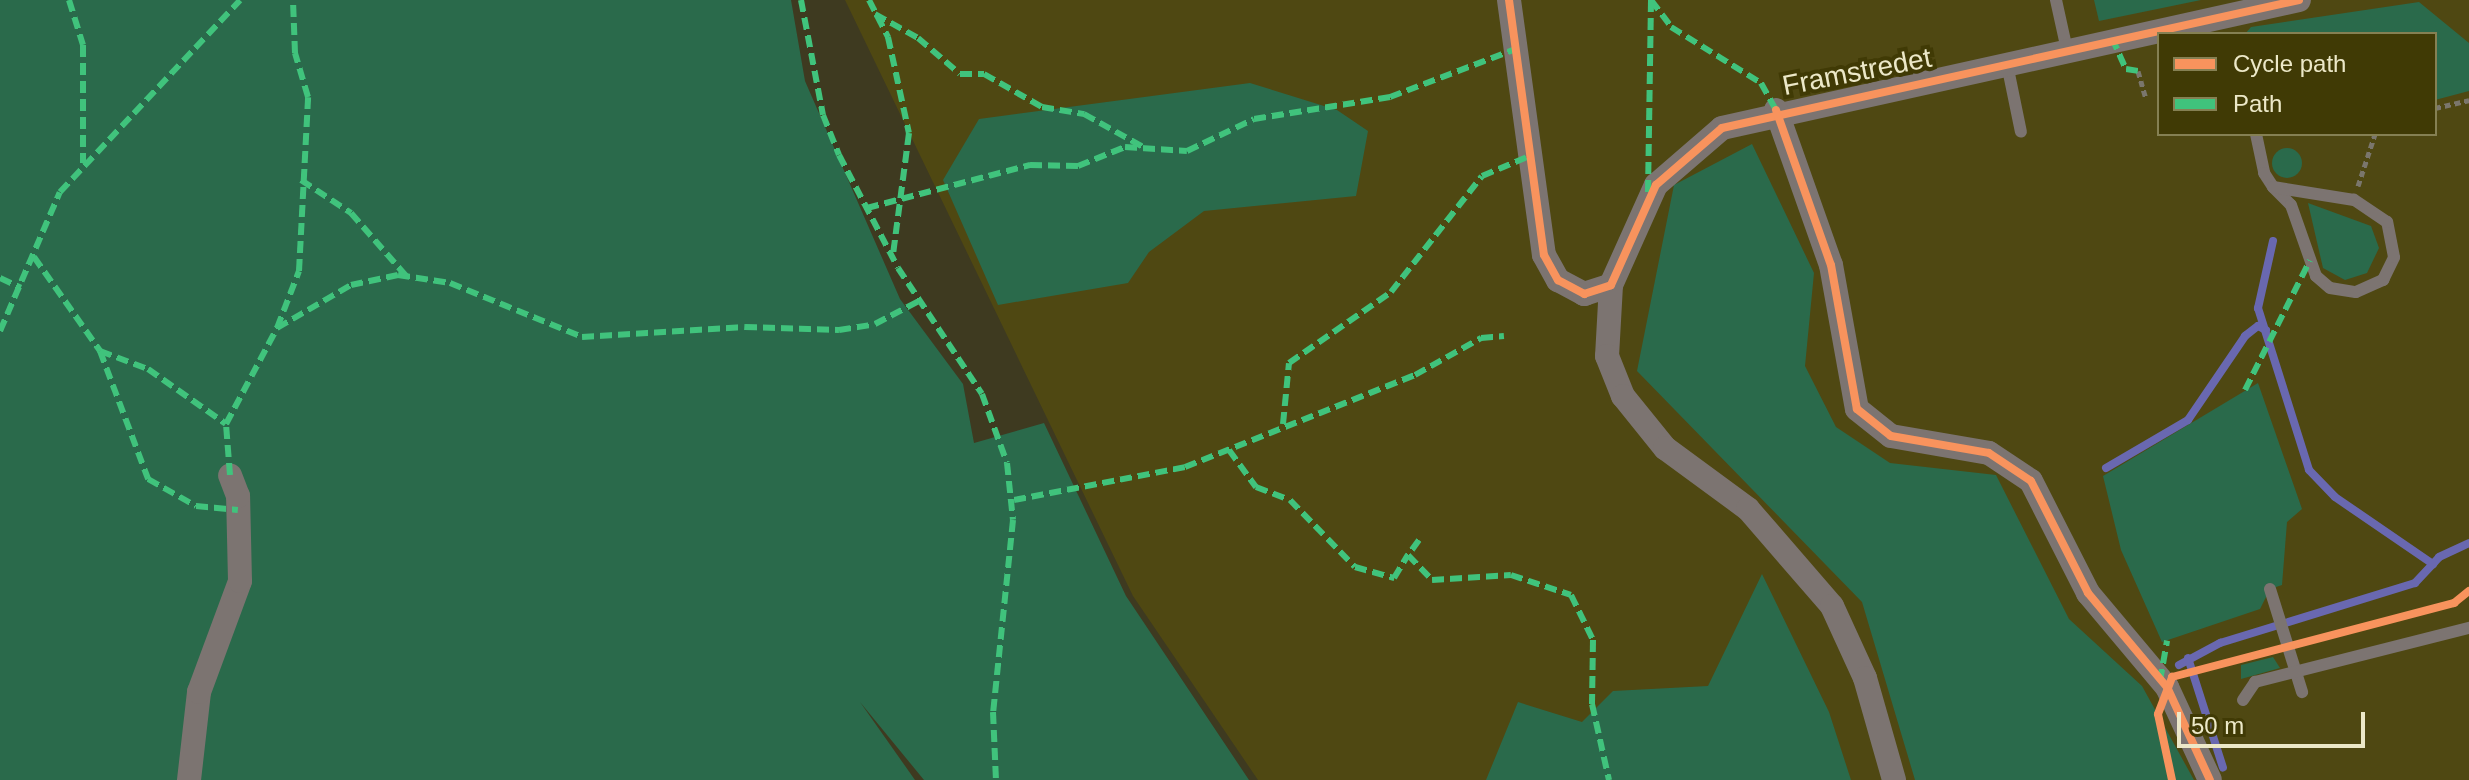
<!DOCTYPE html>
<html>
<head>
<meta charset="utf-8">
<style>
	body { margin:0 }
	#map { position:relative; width:2469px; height:780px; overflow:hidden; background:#3e3a20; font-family:Arial,sans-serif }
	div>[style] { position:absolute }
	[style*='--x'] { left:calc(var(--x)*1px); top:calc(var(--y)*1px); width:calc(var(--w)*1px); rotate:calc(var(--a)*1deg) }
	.built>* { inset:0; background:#4f4812 }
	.green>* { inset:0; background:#2a6a4b }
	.round { border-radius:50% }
	.stream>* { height:8px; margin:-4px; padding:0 4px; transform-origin:4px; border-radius:4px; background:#6968b0 }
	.path>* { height:5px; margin-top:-2.5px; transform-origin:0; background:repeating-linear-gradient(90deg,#7a766c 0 6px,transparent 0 10px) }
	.service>* { height:12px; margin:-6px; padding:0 6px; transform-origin:6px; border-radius:6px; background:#7c7471 }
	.minor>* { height:24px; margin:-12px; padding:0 12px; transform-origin:12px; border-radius:12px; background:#7c7471 }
	.quiet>* { height:6px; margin-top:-3px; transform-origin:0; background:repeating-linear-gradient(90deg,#40c37c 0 12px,transparent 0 18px) }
	.cycleway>* { height:8px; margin:-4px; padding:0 4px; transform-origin:4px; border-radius:4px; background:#f8935d }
	span { translate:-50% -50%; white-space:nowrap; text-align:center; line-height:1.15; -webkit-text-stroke:8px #403a05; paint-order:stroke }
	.street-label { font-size:28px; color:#ece8c8 }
	.legend { position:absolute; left:2157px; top:32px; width:280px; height:104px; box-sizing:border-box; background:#403a05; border:2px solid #858053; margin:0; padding:10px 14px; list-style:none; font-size:24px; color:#ece8c8 }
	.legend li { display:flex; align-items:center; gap:16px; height:40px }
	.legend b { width:40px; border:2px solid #858053 }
	.scale { position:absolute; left:2177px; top:712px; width:188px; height:36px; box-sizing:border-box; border:4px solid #ece8c8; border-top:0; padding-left:10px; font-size:24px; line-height:28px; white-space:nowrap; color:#ece8c8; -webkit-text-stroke:6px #403a05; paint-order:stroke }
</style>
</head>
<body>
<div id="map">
	<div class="built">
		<i style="clip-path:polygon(evenodd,845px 0,2469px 0,2469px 780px,1258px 780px,1133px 596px,845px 0,2159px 34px,2435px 34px,2435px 134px,2159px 134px,2159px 34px)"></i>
	</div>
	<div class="green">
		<i style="clip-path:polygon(0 0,791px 0,805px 81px,900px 299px,963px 384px,974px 443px,1044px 423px,1126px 596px,1249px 780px,924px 780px,860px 702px,915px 780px,0 780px)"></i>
		<i style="clip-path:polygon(2094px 0,2201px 0,2099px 21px)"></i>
		<i style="clip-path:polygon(2419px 2px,2469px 43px,2469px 91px,2435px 100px,2435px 34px,2245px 34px,2251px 27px)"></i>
		<i style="clip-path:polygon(1250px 83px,1337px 110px,1368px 131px,1356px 196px,1204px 211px,1149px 252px,1128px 283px,998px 305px,943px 180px,979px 119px)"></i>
		<i style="clip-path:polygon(1752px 144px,1814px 273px,1805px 366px,1836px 427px,1890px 463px,1996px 475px,2069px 619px,2142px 686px,2194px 780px,1915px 780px,1862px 602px,1637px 371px,1674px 185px)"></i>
		<i class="round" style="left:2272px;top:148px;width:30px;height:30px"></i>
		<i style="clip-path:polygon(2308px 203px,2371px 226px,2379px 248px,2367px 273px,2345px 280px,2323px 268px)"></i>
		<i style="clip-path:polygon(2258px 383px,2302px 509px,2287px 522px,2282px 585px,2270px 589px,2260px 609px,2162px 642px,2121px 550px,2103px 476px)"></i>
		<i style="clip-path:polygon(1762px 574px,1829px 712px,1851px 780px,1486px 780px,1518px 702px,1582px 722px,1613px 691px,1708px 686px)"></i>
		<i style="clip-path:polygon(2273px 657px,2280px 668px,2241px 679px,2241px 665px)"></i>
	</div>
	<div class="stream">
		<i style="--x:2273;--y:241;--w:69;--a:102.6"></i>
		<i style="--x:2258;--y:308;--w:170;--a:72.5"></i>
		<i style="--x:2309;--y:470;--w:37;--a:46"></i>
		<i style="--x:2335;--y:497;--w:119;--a:34.4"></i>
		<i style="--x:2106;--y:468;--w:95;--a:-30.3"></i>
		<i style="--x:2188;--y:420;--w:102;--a:-55.8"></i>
		<i style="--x:2245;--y:336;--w:16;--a:-38"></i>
		<i style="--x:2258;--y:326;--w:9;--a:27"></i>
		<i style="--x:2188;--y:658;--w:115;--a:72.3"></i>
		<i style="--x:2179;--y:665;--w:47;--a:-28.2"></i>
		<i style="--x:2220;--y:643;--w:204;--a:-17.1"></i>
		<i style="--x:2415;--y:583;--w:35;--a:-47"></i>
		<i style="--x:2439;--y:557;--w:33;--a:-25"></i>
	</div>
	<div class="path">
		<i style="--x:2138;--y:71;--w:29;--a:74"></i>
		<i style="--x:2435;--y:108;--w:35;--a:-13"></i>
		<i style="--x:2358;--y:186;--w:55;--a:-71.9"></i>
	</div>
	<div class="service">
		<i style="--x:2056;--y:0;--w:51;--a:77.6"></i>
		<i style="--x:2007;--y:64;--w:69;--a:78.4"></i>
		<i style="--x:2256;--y:134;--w:40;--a:78"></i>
		<i style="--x:2264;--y:173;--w:17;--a:57"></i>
		<i style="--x:2273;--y:187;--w:25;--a:45"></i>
		<i style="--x:2291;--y:205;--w:75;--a:70.6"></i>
		<i style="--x:2316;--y:276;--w:18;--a:41"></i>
		<i style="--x:2330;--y:288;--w:26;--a:9"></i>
		<i style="--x:2356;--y:292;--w:30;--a:-24"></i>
		<i style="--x:2383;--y:280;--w:25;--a:-64"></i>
		<i style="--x:2394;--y:257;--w:36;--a:-101"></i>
		<i style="--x:2387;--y:222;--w:40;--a:-146"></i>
		<i style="--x:2354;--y:200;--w:82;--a:-170.9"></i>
		<i style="--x:2270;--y:589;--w:108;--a:72.7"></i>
		<i style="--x:2243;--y:700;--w:22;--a:-56"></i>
		<i style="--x:2255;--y:682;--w:221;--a:-14.2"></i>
	</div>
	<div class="minor">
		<i style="--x:1509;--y:0;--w:257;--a:82.2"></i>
		<i style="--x:1544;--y:255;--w:29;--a:61"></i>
		<i style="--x:1558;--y:280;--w:30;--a:28"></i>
		<i style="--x:1584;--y:294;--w:28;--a:-18"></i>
		<i style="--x:1611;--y:285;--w:110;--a:-65.8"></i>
		<i style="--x:1656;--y:185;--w:87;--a:-40.8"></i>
		<i style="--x:1722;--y:128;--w:591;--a:-12.51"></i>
		<i style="--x:1776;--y:110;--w:164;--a:70.5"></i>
		<i style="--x:1831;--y:265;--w:146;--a:79.8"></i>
		<i style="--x:1857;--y:409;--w:43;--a:38.5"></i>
		<i style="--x:1891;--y:436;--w:99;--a:9.8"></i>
		<i style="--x:1989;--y:453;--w:50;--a:33.7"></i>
		<i style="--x:2031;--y:481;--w:126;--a:63"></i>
		<i style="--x:2088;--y:593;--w:123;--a:50"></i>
		<i style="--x:2167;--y:687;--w:102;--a:65.2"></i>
		<i style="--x:1611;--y:285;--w:71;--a:93.2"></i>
		<i style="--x:1607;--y:356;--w:43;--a:68.2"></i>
		<i style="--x:1623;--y:396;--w:67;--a:51.1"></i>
		<i style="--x:1665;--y:448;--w:103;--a:36.3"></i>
		<i style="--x:1748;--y:509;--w:128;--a:49.1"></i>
		<i style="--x:1832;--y:606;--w:79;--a:65.4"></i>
		<i style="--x:1865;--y:678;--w:106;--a:74.1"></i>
		<i style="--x:189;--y:780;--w:89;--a:-83.5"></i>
		<i style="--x:199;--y:692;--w:118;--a:-69.7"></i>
		<i style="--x:240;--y:581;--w:85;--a:-91.3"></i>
		<i style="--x:238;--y:496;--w:22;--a:-111"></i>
	</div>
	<div class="quiet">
		<i style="--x:69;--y:0;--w:47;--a:72.7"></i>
		<i style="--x:83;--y:45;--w:118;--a:90"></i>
		<i style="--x:801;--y:0;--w:117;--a:79.2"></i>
		<i style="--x:823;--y:115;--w:43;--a:68.2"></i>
		<i style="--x:839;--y:155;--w:127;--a:62.4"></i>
		<i style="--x:898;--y:268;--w:151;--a:56.3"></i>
		<i style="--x:982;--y:394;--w:73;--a:70.1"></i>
		<i style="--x:1007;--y:463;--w:57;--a:84"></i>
		<i style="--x:1013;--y:520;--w:193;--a:95.9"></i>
		<i style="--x:993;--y:712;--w:68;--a:87.5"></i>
		<i style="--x:869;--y:0;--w:42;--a:62.8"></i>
		<i style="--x:888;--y:37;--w:98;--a:77.7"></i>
		<i style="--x:909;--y:133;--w:123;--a:97.5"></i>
		<i style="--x:1651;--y:0;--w:34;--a:53"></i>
		<i style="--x:1671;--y:27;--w:106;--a:31.9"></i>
		<i style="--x:1761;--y:83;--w:31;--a:61"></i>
		<i style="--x:875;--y:14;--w:49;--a:29.2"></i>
		<i style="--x:918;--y:38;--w:55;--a:40.6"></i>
		<i style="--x:960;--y:74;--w:24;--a:0"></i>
		<i style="--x:984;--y:74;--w:67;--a:29.6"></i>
		<i style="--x:1042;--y:107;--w:43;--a:9.5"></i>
		<i style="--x:1084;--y:114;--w:68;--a:29.2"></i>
		<i style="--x:2112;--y:38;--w:34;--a:66"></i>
		<i style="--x:2126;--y:69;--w:12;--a:9"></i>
		<i style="--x:301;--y:180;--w:60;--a:33.4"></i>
		<i style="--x:351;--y:213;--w:85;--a:48.8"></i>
		<i style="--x:1648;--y:192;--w:192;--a:-89.1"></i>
		<i style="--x:867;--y:208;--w:169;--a:-14.8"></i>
		<i style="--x:1030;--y:165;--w:48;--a:1.2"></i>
		<i style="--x:1078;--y:166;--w:51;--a:-22"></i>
		<i style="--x:1125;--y:147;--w:62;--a:3.7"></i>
		<i style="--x:1187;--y:151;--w:74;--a:-25.5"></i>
		<i style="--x:1254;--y:119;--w:138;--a:-9.2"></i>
		<i style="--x:1390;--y:97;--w:137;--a:-20.9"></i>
		<i style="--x:34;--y:257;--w:115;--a:54.9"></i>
		<i style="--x:100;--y:351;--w:137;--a:69.4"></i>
		<i style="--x:148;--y:479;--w:55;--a:29.4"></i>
		<i style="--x:196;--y:506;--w:42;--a:5.4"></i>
		<i style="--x:0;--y:278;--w:23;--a:25"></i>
		<i style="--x:277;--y:328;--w:61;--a:-68.9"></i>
		<i style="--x:299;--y:271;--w:174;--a:-87"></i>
		<i style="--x:308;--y:97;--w:46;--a:-106.5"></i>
		<i style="--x:295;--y:53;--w:53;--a:-92.2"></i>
		<i style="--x:0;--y:331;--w:151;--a:-66.7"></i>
		<i style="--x:60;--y:192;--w:263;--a:-46.8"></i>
		<i style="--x:100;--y:351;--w:51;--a:20.6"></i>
		<i style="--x:148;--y:369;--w:95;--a:35.2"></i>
		<i style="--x:2245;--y:390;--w:145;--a:-63.4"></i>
		<i style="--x:1283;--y:424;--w:61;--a:-84.4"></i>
		<i style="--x:1289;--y:363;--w:124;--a:-34.8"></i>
		<i style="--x:1391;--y:292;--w:147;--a:-51.9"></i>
		<i style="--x:1482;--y:176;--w:54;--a:-22.8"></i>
		<i style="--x:1229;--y:450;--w:46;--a:53.9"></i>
		<i style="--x:1256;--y:487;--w:36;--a:21"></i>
		<i style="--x:1290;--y:500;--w:93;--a:45.9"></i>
		<i style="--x:1355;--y:567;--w:41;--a:15.8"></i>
		<i style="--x:1394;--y:578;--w:27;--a:-59"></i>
		<i style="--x:230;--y:475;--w:51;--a:-94.5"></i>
		<i style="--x:226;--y:424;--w:109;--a:-62"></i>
		<i style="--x:277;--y:328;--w:86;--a:-30.2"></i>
		<i style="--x:351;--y:285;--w:48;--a:-12"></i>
		<i style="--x:398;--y:275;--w:53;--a:8.7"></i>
		<i style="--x:450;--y:283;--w:143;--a:22.2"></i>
		<i style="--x:582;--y:337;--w:163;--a:-3.5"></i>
		<i style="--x:745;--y:327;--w:94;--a:1.8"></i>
		<i style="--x:839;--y:330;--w:36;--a:-9"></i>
		<i style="--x:875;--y:324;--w:52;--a:-27.6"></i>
		<i style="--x:1014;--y:500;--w:174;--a:-10.9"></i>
		<i style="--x:1185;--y:467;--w:248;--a:-21.8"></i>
		<i style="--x:1415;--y:375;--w:76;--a:-29.3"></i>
		<i style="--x:1481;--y:338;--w:23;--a:-5"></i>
		<i style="--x:1419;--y:540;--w:19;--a:126"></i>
		<i style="--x:1408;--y:555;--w:35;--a:46"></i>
		<i style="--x:1432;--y:580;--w:79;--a:-3.6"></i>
		<i style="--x:1511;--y:575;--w:63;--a:18.4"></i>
		<i style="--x:1571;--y:595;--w:50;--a:63.9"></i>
		<i style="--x:1593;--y:640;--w:64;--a:90.9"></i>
		<i style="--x:1592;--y:704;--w:78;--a:77.4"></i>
		<i style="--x:2160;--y:681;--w:41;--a:-80.1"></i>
	</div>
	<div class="cycleway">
		<i style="--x:1509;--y:0;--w:257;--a:82.2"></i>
		<i style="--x:1544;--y:255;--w:29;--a:61"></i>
		<i style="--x:1558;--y:280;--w:30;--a:28"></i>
		<i style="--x:1584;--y:294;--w:28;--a:-18"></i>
		<i style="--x:1611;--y:285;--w:110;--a:-65.8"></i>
		<i style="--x:1656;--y:185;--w:87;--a:-40.8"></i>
		<i style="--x:1722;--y:128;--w:591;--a:-12.51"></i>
		<i style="--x:1776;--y:110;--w:164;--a:70.5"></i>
		<i style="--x:1831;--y:265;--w:146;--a:79.8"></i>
		<i style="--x:1857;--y:409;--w:43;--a:38.5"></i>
		<i style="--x:1891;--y:436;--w:99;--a:9.8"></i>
		<i style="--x:1989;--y:453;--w:50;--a:33.7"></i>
		<i style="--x:2031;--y:481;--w:126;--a:63"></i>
		<i style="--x:2088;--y:593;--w:123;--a:50"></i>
		<i style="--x:2167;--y:687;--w:102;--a:65.2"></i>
		<i style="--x:2172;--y:780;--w:67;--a:-102"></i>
		<i style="--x:2158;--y:714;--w:40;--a:-69"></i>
		<i style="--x:2172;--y:677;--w:292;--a:-14.7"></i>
		<i style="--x:2454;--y:603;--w:19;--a:-39"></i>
	</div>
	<div class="street-label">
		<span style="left:1857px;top:72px;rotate:-11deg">Framstredet</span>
	</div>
	<ul class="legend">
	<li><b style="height:10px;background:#f8935d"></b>Cycle path</li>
	<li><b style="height:10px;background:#40c37c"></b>Path</li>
	</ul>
	<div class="scale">50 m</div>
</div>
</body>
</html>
